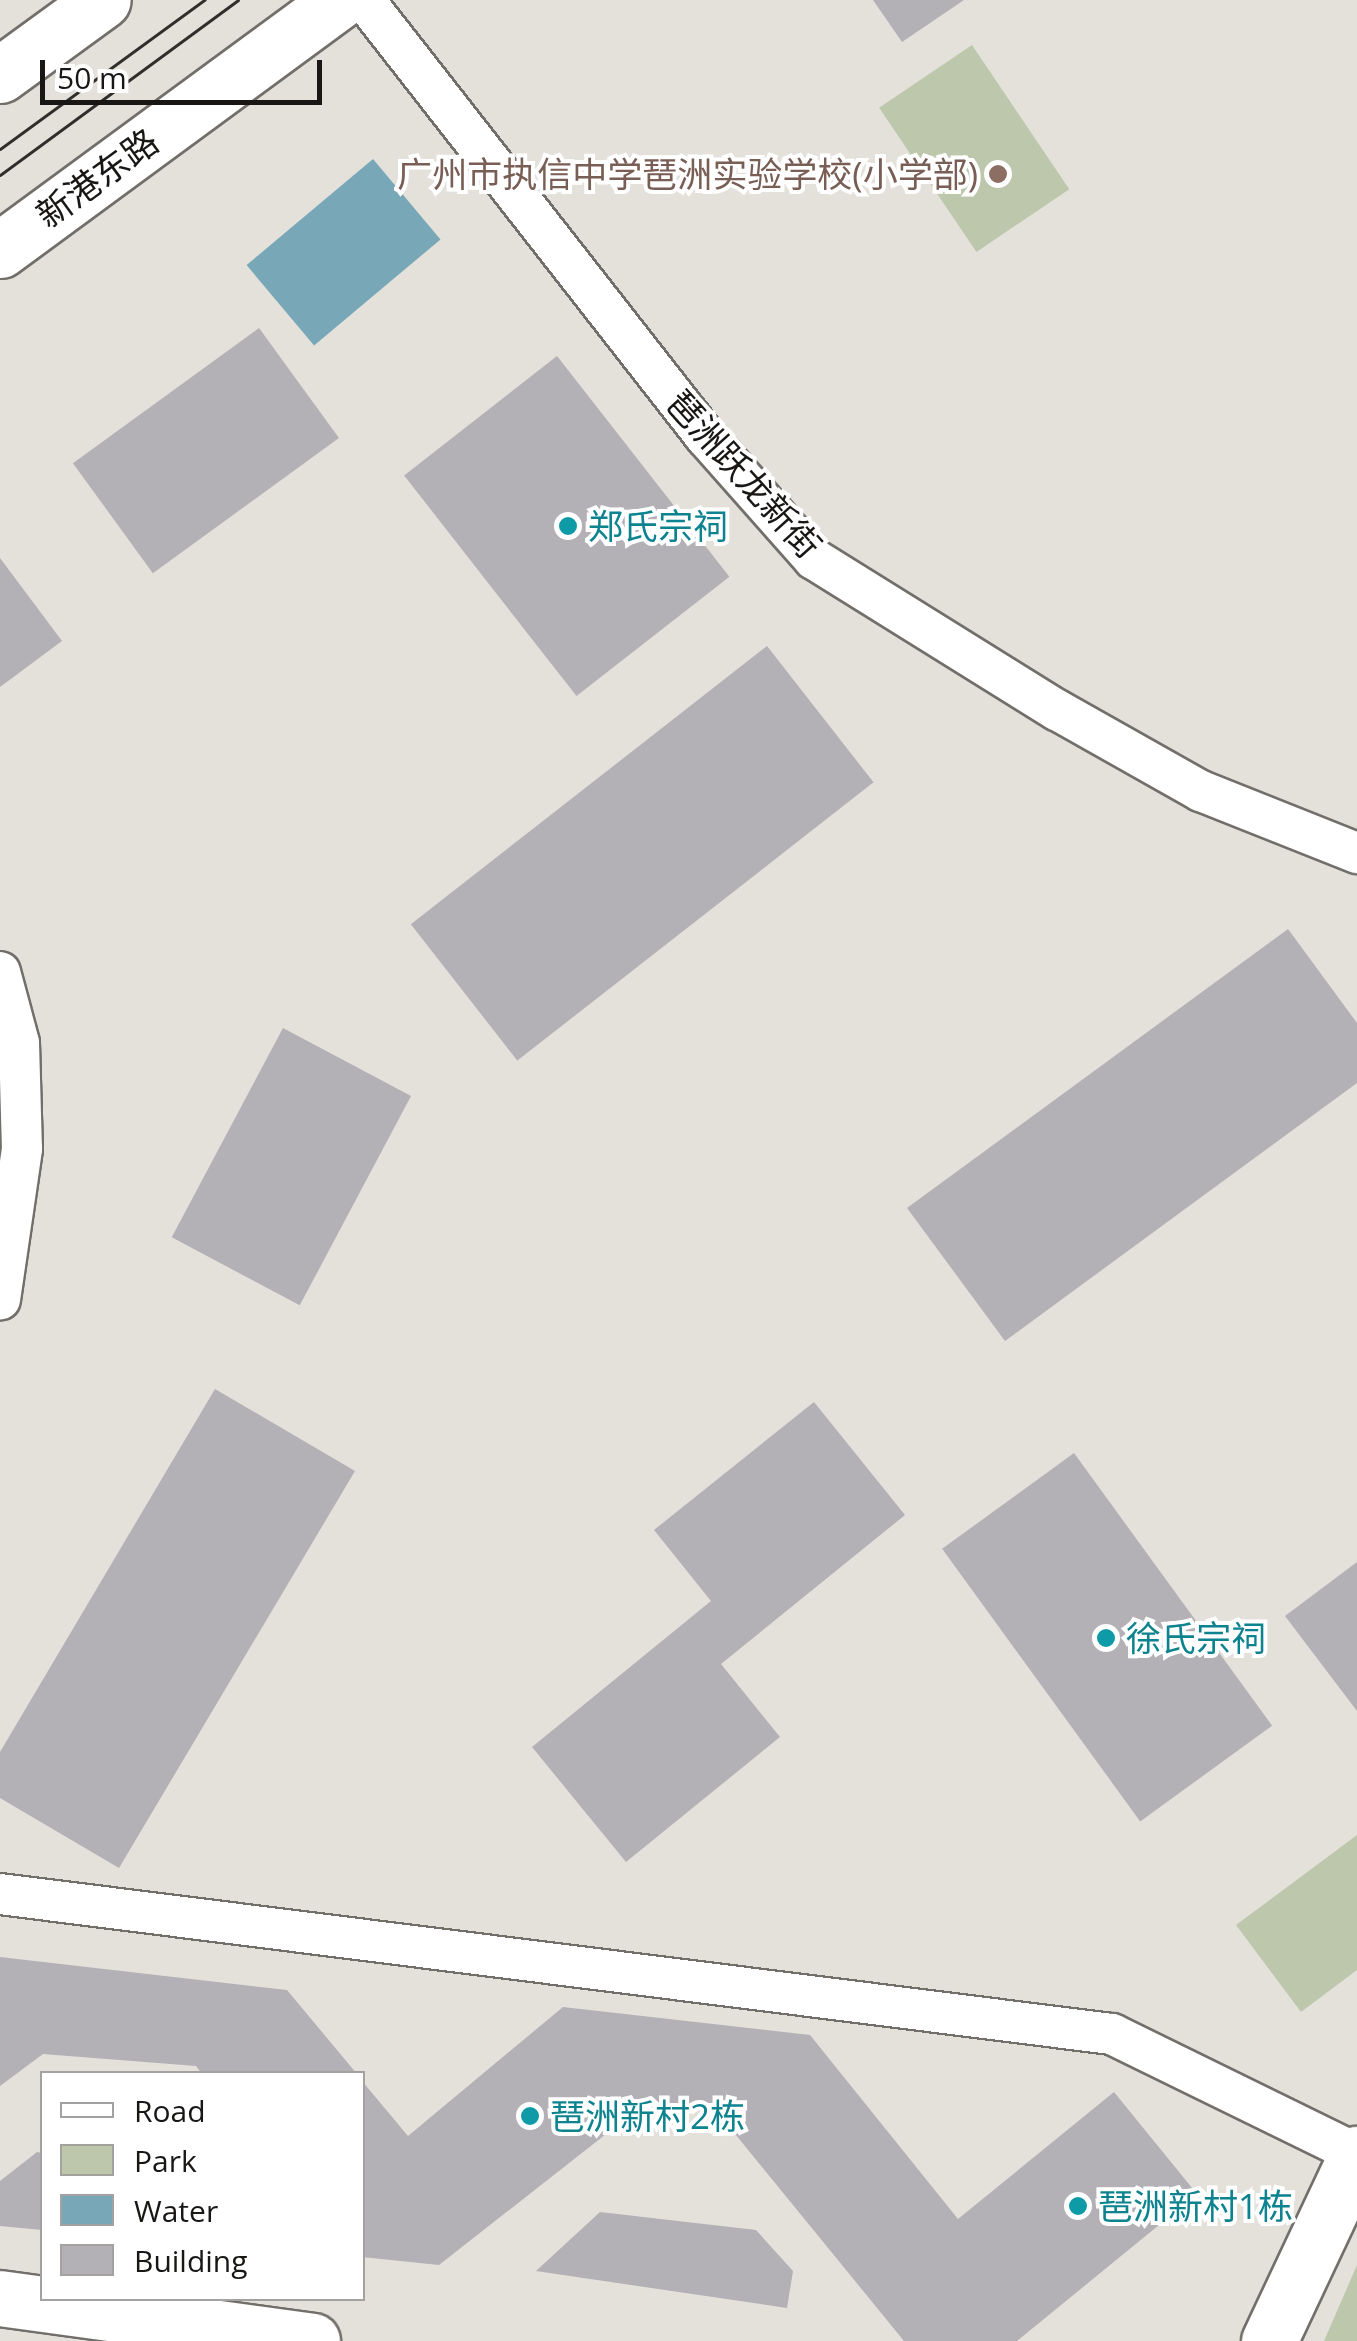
<!DOCTYPE html>
<html>
<head>
<meta charset="utf-8">
<style>
	body { margin:0 }
	#map { position:relative; width:1357px; height:2341px; overflow:hidden; background:#e4e1db; font-family:"Open Sans","Noto Sans SC",sans-serif }
	div>[style] { position:absolute }
	[style*='--x'] { left:calc(var(--x)*1px); top:calc(var(--y)*1px); width:calc(var(--w)*1px); rotate:calc(var(--a)*1deg) }
	.green>* { inset:0; background:#bdc7ac; transform-origin:0 0 }
	.water>* { inset:0; background:#78a7b7; transform-origin:0 0 }
	.building>* { inset:0; background:#b3b0b6; transform-origin:0 0 }
	.roads { filter:drop-shadow(2px 0 #726f6a) drop-shadow(-2px 0 #726f6a) drop-shadow(0 2px #726f6a) drop-shadow(0 -2px #726f6a) }
	.street>* { height:40px; margin:-20px; padding:0 20px; transform-origin:20px; border-radius:20px; background:#fff }
	.secondary>* { height:55px; margin:-27.5px; padding:0 27.5px; transform-origin:27.5px; border-radius:27.5px; background:#fff }
	.primary>* { height:55px; margin:-27.5px; padding:0 27.5px; transform-origin:27.5px; border-radius:27.5px; background:#fff }
	.tram>* { height:2.5px; margin:-1.25px; padding:0 1.25px; transform-origin:1.25px; border-radius:1.25px; background:#2f2e2b }
	.dots>* { width:28px; height:28px; translate:-50% -50%; box-sizing:border-box; border:5px solid #fff; border-radius:50% }
	span { translate:-50% -50%; white-space:nowrap; text-align:center; line-height:1.15; -webkit-text-stroke:8px #fff; paint-order:stroke }
	.education-label { font-size:35px; color:#785e54 }
	.right { translate:-100% -50%; text-align:right }
	.street-label { font-size:35px; color:#181715 }
	.culture-label { font-size:35px; color:#0d838f }
	.left { translate:0 -50%; text-align:left }
	.legend { position:absolute; left:40px; top:2071px; width:325px; height:230px; box-sizing:border-box; background:#fff; border:2px solid #a3a2a1; margin:0; padding:12px 18px; list-style:none; font-size:30px; color:#181715 }
	.legend li { display:flex; align-items:center; gap:20px; height:50px }
	.legend b { width:50px; border:2px solid #a3a2a1 }
	.scale { position:absolute; left:40px; top:60px; width:282px; height:45px; box-sizing:border-box; border:5px solid #181715; border-top:0; padding-left:12px; font-size:30px; line-height:35px; white-space:nowrap; color:#181715; -webkit-text-stroke:8px #fff; paint-order:stroke }
</style>
</head>
<body>
<div id="map">
	<div class="green">
		<i style="left:972px;top:45px;width:174px;height:112px;rotate:56deg"></i>
		<i style="clip-path:polygon(1357px 1835px,1357px 1970px,1301px 2012px,1236px 1925px)"></i>
		<i style="clip-path:polygon(1357px 2265px,1357px 2341px,1324px 2341px)"></i>
	</div>
	<div class="water">
		<i style="left:373px;top:159px;width:105px;height:165px;rotate:50deg"></i>
	</div>
	<div class="building">
		<i style="clip-path:polygon(873px 0,964px 0,902px 42px)"></i>
		<i style="left:259px;top:328px;width:136px;height:230px;rotate:54deg"></i>
		<i style="left:557px;top:356px;width:280px;height:194px;rotate:52deg"></i>
		<i style="clip-path:polygon(0 558px,62px 641px,0 687px)"></i>
		<i style="left:767px;top:646px;width:173px;height:452px;rotate:52deg"></i>
		<i style="clip-path:polygon(1288px 929px,1357px 1023px,1357px 1083px,1005px 1341px,907px 1208px)"></i>
		<i style="left:283px;top:1028px;width:145px;height:237px;rotate:28deg"></i>
		<i style="clip-path:polygon(215px 1389px,355px 1471px,119px 1868px,0 1798px,0 1752px)"></i>
		<i style="clip-path:polygon(814px 1402px,905px 1515px,721px 1664px,780px 1737px,626px 1862px,532px 1747px,711px 1601px,654px 1530px)"></i>
		<i style="left:1074px;top:1453px;width:337px;height:163px;rotate:54deg"></i>
		<i style="clip-path:polygon(1357px 1562px,1357px 1711px,1285px 1616px)"></i>
		<i style="clip-path:polygon(0 1957px,287px 1990px,357px 2074px,202px 2074px,196px 2066px,43px 2054px,0 2086px)"></i>
		<i style="clip-path:polygon(563px 2007px,810px 2035px,958px 2219px,1114px 2092px,1197px 2194px,1017px 2341px,904px 2341px,718px 2113px,643px 2105px,439px 2265px,362px 2257px,362px 2081px,408px 2136px)"></i>
		<i style="clip-path:polygon(37px 2152px,42px 2153px,42px 2230px,0 2226px,0 2181px)"></i>
		<i style="clip-path:polygon(600px 2212px,756px 2230px,793px 2271px,787px 2308px,536px 2271px)"></i>
	</div>
	<div class="roads">
		<div class="street">
			<i style="--x:364;--y:0;--w:554;--a:51.97"></i>
			<i style="--x:705;--y:436;--w:164;--a:48.5"></i>
			<i style="--x:814;--y:559;--w:286;--a:31.9"></i>
			<i style="--x:1057;--y:710;--w:165;--a:29.4"></i>
			<i style="--x:1201;--y:791;--w:168;--a:21.7"></i>
			<i style="--x:0;--y:972;--w:73;--a:75"></i>
			<i style="--x:19;--y:1043;--w:106;--a:88.4"></i>
			<i style="--x:22;--y:1149;--w:152;--a:98.3"></i>
			<i style="--x:0;--y:1894;--w:1121;--a:7.18"></i>
			<i style="--x:1112;--y:2034;--w:273;--a:26.1"></i>
		</div>
		<div class="secondary">
			<i style="--x:0;--y:2298;--w:315;--a:7.8"></i>
			<i style="--x:1269;--y:2341;--w:207;--a:-64.8"></i>
		</div>
		<div class="primary">
			<i style="--x:0;--y:75;--w:127;--a:-36.1"></i>
			<i style="--x:0;--y:250;--w:422;--a:-36.3"></i>
		</div>
	</div>
	<div class="tram">
		<i style="--x:0;--y:149;--w:253;--a:-36.1"></i>
		<i style="--x:0;--y:175;--w:295;--a:-36.3"></i>
	</div>
	<div class="dots">
		<i style="left:998px;top:174px;background:#8d6e63"></i>
		<i style="left:568px;top:526px;background:#0f9aa8"></i>
		<i style="left:1106px;top:1638px;background:#0f9aa8"></i>
		<i style="left:530px;top:2116px;background:#0f9aa8"></i>
		<i style="left:1078px;top:2206px;background:#0f9aa8"></i>
	</div>
	<div class="education-label">
		<span class="right" style="left:978px;top:174px">广州市执信中学琶洲实验学校(小学部)</span>
	</div>
	<div class="street-label">
		<span style="left:97px;top:178px;rotate:-36deg">新港东路</span>
		<span style="left:744px;top:474px;rotate:48deg">琶洲跃龙新街</span>
	</div>
	<div class="culture-label">
		<span class="left" style="left:588px;top:526px">郑氏宗祠</span>
		<span class="left" style="left:1126px;top:1638px">徐氏宗祠</span>
		<span class="left" style="left:550px;top:2116px">琶洲新村2栋</span>
		<span class="left" style="left:1098px;top:2206px">琶洲新村1栋</span>
	</div>
	<ul class="legend">
	<li><b style="height:12px;background:#fff"></b>Road</li>
	<li><b style="height:28px;background:#bdc7ac"></b>Park</li>
	<li><b style="height:28px;background:#78a7b7"></b>Water</li>
	<li><b style="height:28px;background:#b3b0b6"></b>Building</li>
	</ul>
	<div class="scale">50 m</div>
</div>
</body>
</html>
